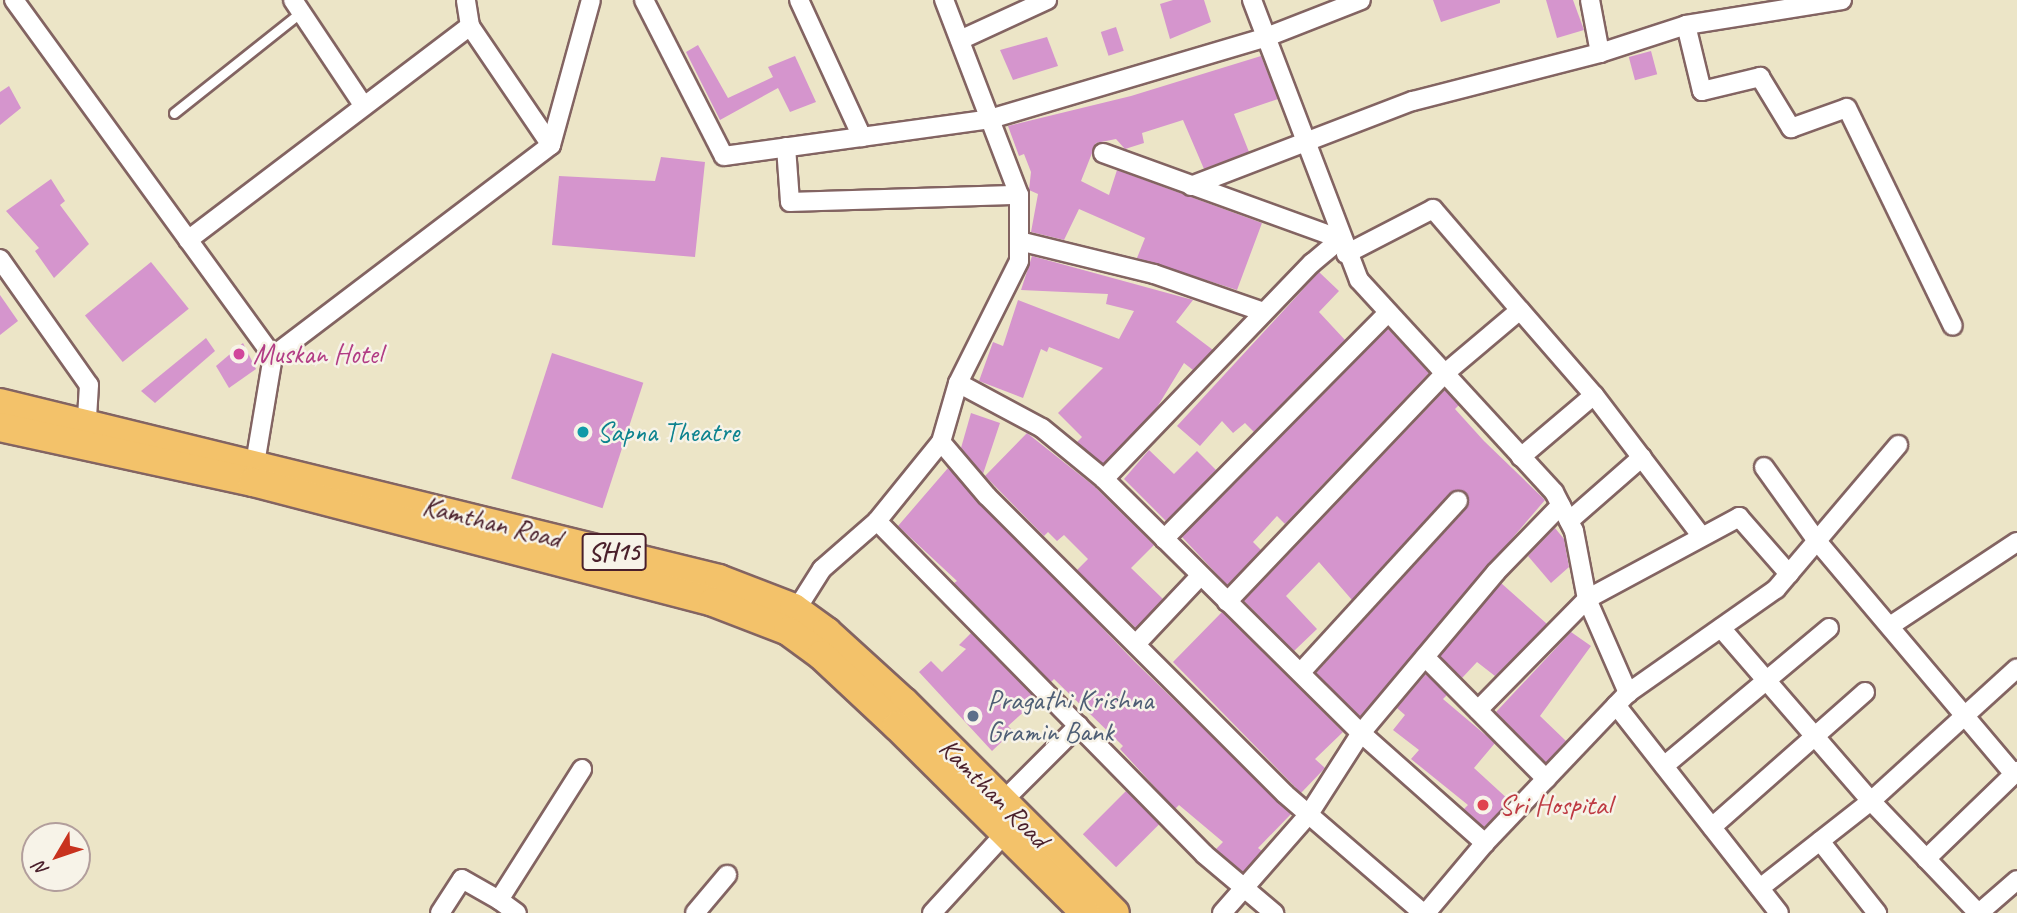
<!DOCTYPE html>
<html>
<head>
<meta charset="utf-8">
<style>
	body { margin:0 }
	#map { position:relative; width:2017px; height:913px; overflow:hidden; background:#ece5c7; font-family:Caveat,sans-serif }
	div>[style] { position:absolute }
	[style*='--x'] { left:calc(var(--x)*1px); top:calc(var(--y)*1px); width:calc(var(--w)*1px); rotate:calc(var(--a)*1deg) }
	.building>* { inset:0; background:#d595cd; transform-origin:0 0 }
	.roads { filter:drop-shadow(2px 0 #836462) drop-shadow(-2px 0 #836462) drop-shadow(0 2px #836462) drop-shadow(0 -2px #836462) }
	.lane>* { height:9px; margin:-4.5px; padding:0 4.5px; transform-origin:4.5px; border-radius:4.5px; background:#fff }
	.street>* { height:18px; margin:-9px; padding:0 9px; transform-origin:9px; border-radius:9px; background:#fff }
	.primary>* { height:28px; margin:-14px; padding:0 14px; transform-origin:14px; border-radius:14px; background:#f3c26a }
	.dots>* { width:19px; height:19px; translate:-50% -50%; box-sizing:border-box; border:4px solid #f7f3e8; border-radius:50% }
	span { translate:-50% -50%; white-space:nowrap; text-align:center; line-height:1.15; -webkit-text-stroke:5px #f7f3e8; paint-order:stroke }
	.shield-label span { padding:2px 5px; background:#f7f3e8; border:2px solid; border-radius:5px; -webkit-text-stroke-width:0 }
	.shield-label { font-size:26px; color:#4a1f2b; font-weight:700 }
	.hotel-label { font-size:28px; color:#b23c85 }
	.left { translate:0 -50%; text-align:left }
	.culture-label { font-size:28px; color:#0d838f }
	.street-label { font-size:28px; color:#4a1f2b }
	.service-label { font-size:28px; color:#4e5e75 }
	.health-label { font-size:28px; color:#be3a42 }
	.north { position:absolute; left:21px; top:822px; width:70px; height:70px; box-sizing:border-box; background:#f7f3e8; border:2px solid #b29e9c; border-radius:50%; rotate:231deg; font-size:19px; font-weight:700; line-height:28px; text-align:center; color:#4a1f2b }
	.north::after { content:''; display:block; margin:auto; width:24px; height:32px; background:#c8321e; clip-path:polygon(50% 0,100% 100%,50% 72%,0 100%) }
</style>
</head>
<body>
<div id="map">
	<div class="building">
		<i style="clip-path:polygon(1173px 0,1204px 0,1211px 22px,1170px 39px,1160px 4px)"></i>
		<i style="clip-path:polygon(1433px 0,1500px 0,1500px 3px,1441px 22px)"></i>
		<i style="clip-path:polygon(1546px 0,1573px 0,1584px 30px,1557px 38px)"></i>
		<i style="left:1116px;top:27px;width:25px;height:16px;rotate:72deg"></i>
		<i style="clip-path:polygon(1047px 37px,1058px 66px,1013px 80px,1000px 50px)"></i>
		<i style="clip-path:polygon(698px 45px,728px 98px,773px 77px,768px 67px,795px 56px,816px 102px,790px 112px,778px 88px,720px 120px,686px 52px)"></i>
		<i style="left:1651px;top:51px;width:24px;height:23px;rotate:75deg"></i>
		<i style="clip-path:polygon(1261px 56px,1278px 99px,1234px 114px,1249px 152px,1204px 169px,1183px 120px,1142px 133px,1144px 143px,1125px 149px,1116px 139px,1096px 143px,1081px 181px,1109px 195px,1117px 170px,1262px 223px,1237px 290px,1137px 258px,1145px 238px,1079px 209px,1064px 240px,1031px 232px,1038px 194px,1029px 190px,1031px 172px,1024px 154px,1019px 156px,1008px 126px,1131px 96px)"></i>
		<i style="clip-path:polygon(9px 86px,21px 108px,0 125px,0 92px)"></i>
		<i style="clip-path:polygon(661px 157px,705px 162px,695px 257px,552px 245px,559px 176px,655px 181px)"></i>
		<i style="clip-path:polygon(51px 179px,65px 201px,60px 205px,89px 244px,54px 278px,35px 251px,39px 248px,6px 211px)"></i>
		<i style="clip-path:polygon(1032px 256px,1193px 300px,1176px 322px,1213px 350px,1193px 370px,1184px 363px,1156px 409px,1103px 464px,1077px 442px,1082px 437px,1058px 413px,1103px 368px,1049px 347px,1047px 352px,1041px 349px,1023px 398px,979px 381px,993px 342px,1003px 346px,1018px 300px,1119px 339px,1134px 311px,1106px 304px,1108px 294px,1021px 290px)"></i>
		<i style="left:151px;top:262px;width:60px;height:85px;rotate:51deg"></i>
		<i style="clip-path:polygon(1319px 272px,1339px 291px,1319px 312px,1345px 340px,1254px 432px,1245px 423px,1233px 433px,1222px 421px,1200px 446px,1177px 426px)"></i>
		<i style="clip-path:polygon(0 295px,18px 321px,0 335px)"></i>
		<i style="clip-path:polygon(1388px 329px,1429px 373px,1285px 524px,1277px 516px,1253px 542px,1261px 550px,1227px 585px,1182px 537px)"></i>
		<i style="clip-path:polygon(206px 338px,215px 351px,155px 403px,141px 391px)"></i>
		<i style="clip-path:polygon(243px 343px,256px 369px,229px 388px,216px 366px)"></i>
		<i style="left:552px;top:353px;width:96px;height:132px;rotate:18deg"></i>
		<i style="clip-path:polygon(1445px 390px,1459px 405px,1455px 409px,1484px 441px,1545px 500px,1360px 716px,1316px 673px,1466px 509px,1466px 493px,1450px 493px,1352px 600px,1319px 562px,1286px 596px,1317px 629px,1294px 651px,1244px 601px)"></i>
		<i style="clip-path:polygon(971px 413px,1000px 423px,983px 474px,961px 448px)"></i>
		<i style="clip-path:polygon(1027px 433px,1094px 486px,1154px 545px,1131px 568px,1163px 599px,1136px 628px,1077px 570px,1088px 559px,1064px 535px,1057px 541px,1048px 532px,1044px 536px,985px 476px)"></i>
		<i style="clip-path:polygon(1149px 450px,1174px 474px,1197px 451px,1216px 470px,1166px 521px,1124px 479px)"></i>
		<i style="clip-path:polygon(948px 468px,1134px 661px,1291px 814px,1258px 848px,1262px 851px,1243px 872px,1216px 849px,1223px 842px,1179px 805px,1175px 809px,1120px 749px,1123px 746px,1054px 679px,1051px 682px,954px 583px,957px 581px,898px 526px)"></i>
		<i style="clip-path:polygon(1555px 528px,1564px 539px,1569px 567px,1551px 583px,1528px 556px)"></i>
		<i style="clip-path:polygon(1501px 583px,1547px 624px,1495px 676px,1477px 662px,1462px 678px,1440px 656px)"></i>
		<i style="clip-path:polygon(1222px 612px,1343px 732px,1315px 759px,1325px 768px,1301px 793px,1173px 662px)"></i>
		<i style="clip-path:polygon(1571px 632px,1591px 646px,1540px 716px,1566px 741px,1546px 763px,1496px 712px)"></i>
		<i style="clip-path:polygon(971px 633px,1037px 700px,1008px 726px,1013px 731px,992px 751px,919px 672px,931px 661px,942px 672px,966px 649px,959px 645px)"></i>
		<i style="clip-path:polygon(1426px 674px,1447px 695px,1443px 699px,1495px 743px,1474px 768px,1510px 801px,1484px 827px,1464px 809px,1468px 805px,1411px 759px,1419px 750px,1393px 730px,1405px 715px,1397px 708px)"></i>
		<i style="left:1126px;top:791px;width:47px;height:61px;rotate:45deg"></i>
	</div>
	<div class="roads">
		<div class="lane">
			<i style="--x:174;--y:113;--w:162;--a:-38.5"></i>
		</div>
		<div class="street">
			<i style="--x:14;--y:0;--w:440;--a:54"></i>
			<i style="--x:273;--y:356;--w:121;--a:99.5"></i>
			<i style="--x:293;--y:0;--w:126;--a:56.3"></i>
			<i style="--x:644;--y:0;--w:175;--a:62.9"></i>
			<i style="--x:724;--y:156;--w:269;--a:-7.9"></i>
			<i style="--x:990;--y:119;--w:286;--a:-16.5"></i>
			<i style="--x:1264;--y:38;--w:104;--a:-21.4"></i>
			<i style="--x:799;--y:0;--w:151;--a:65.3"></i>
			<i style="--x:1252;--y:0;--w:300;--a:69.1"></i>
			<i style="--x:1359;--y:280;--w:288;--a:47.4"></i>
			<i style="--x:1554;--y:492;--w:44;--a:62.9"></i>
			<i style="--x:1574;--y:531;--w:69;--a:79.2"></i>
			<i style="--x:1587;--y:599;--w:103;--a:66.4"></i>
			<i style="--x:1590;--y:0;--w:54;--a:79.3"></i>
			<i style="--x:1600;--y:53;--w:90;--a:-18"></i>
			<i style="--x:1686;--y:25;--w:158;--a:-9.1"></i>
			<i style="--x:1686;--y:25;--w:68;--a:76.4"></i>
			<i style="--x:1702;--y:91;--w:60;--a:-13.6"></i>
			<i style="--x:1760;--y:77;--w:60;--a:58.7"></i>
			<i style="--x:1791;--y:128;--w:59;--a:-19.7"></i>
			<i style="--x:1847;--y:108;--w:242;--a:64.1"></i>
			<i style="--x:470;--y:26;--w:144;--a:55.8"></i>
			<i style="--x:960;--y:40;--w:96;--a:-24.7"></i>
			<i style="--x:786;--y:147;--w:55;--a:85.8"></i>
			<i style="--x:790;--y:202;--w:229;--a:-1.8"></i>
			<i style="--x:1103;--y:153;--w:253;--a:19.9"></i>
			<i style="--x:1191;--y:186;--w:238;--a:-21"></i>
			<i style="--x:1413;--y:101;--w:193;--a:-14.4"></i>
			<i style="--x:188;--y:240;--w:354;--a:-37.2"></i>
			<i style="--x:470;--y:26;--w:26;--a:-99"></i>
			<i style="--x:1019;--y:241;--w:139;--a:13.7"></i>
			<i style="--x:1154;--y:274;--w:116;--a:19.1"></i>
			<i style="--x:1346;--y:254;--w:98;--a:-27.3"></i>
			<i style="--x:1433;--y:209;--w:133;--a:49.3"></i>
			<i style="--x:1520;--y:310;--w:113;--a:49"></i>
			<i style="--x:1594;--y:395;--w:96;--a:139.7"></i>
			<i style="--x:0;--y:259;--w:154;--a:54.8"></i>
			<i style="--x:89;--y:385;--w:49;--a:93.5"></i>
			<i style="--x:273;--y:356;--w:349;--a:-37.2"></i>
			<i style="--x:551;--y:145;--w:150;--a:-74.6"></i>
			<i style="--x:958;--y:383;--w:95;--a:28.2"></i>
			<i style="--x:1042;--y:428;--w:80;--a:39.4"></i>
			<i style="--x:1104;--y:479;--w:361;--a:44.7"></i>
			<i style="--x:1361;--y:733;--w:166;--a:41.6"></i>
			<i style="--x:1594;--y:395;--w:178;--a:52.7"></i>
			<i style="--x:941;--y:442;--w:71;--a:49.6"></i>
			<i style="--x:987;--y:496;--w:421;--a:45"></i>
			<i style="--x:1285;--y:794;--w:182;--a:40.8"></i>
			<i style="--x:1764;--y:467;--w:91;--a:54.4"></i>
			<i style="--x:1817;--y:541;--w:305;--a:49.8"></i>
			<i style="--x:1104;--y:479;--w:300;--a:-46.1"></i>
			<i style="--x:1312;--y:263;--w:38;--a:-40"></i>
			<i style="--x:877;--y:521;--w:467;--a:45.5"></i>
			<i style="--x:1204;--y:854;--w:92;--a:40.1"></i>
			<i style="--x:1569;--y:521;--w:97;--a:-41.2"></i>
			<i style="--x:1164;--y:539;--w:318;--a:-45.3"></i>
			<i style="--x:1227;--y:602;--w:315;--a:-46.4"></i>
			<i style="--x:1444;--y:374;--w:99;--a:-40.1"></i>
			<i style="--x:791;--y:618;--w:58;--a:-57.7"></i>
			<i style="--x:822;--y:569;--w:73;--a:-41.1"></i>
			<i style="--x:877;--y:521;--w:102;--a:-51"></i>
			<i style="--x:941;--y:442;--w:61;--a:-73.9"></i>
			<i style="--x:958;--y:383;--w:136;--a:-63.4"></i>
			<i style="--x:1019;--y:261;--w:66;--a:-90"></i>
			<i style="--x:1019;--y:195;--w:209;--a:-111"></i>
			<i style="--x:1890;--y:626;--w:152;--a:-33.5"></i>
			<i style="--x:1721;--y:628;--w:229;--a:49.1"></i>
			<i style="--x:1871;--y:801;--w:155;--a:46.3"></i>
			<i style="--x:1136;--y:644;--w:93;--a:-46.7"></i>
			<i style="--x:1425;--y:657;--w:172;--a:45.2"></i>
			<i style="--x:1302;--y:671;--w:231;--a:-47.5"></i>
			<i style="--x:1616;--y:705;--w:264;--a:51.9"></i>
			<i style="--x:1478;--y:710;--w:156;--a:-45.5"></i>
			<i style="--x:1587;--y:599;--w:173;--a:-28.3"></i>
			<i style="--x:1739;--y:517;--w:76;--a:48.7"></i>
			<i style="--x:1664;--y:766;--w:215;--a:-39.9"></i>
			<i style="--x:1003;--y:801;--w:107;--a:-45"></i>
			<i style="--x:1712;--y:827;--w:204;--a:-41.4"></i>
			<i style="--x:1820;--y:841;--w:92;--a:51.6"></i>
			<i style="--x:1926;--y:859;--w:127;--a:-44"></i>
			<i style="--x:1760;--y:888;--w:141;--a:-38.1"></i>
			<i style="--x:1871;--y:801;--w:197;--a:-42.3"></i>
			<i style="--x:499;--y:900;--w:22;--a:36"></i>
			<i style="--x:440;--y:913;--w:40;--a:-57.1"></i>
			<i style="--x:462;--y:879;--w:43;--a:29.6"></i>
			<i style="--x:499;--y:900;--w:155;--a:-57.6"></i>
			<i style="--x:695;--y:913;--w:50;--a:-49.9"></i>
			<i style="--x:932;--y:913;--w:115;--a:-47.5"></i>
			<i style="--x:1222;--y:913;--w:132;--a:-48.7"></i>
			<i style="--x:1309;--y:814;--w:96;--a:-57.3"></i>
			<i style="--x:1361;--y:733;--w:210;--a:-50"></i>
			<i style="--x:1496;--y:572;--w:93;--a:-45.9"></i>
			<i style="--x:1426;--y:913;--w:92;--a:-49.9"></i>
			<i style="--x:1485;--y:843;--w:207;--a:-46.4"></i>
			<i style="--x:1628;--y:693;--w:181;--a:-35.1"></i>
			<i style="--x:1776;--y:589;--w:189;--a:-49.7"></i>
			<i style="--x:1979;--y:913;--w:50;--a:-41"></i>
		</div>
		<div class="primary">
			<i style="--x:0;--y:403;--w:740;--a:13.75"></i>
			<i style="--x:719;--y:579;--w:80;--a:21.1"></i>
			<i style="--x:794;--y:608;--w:41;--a:36"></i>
			<i style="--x:827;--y:632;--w:104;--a:42.3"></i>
			<i style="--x:904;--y:702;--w:298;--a:45"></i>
			<i style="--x:0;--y:427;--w:259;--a:12.3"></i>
			<i style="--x:253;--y:482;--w:475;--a:14.6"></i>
			<i style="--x:713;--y:602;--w:80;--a:21.1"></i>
			<i style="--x:788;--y:631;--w:41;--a:36"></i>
			<i style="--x:821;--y:655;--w:104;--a:43.1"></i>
			<i style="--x:897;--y:726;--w:265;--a:44.8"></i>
		</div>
	</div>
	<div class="dots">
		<i style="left:239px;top:354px;background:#d1479c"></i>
		<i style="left:583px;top:432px;background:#0f9aa8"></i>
		<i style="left:973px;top:716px;background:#5c6f8a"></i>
		<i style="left:1483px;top:805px;background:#e0444e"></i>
	</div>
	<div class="shield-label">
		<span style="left:614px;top:552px">SH15</span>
	</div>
	<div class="hotel-label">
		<span class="left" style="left:253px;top:354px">Muskan Hotel</span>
	</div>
	<div class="culture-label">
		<span class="left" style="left:597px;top:432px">Sapna Theatre</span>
	</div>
	<div class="street-label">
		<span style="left:492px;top:522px;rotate:14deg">Kamthan Road</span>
		<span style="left:994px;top:793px;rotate:45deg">Kamthan Road</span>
	</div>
	<div class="service-label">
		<span class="left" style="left:987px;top:716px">Pragathi Krishna<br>Gramin Bank</span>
	</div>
	<div class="health-label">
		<span class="left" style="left:1499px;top:805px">Sri Hospital</span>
	</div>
	<div class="north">N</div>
</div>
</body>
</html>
